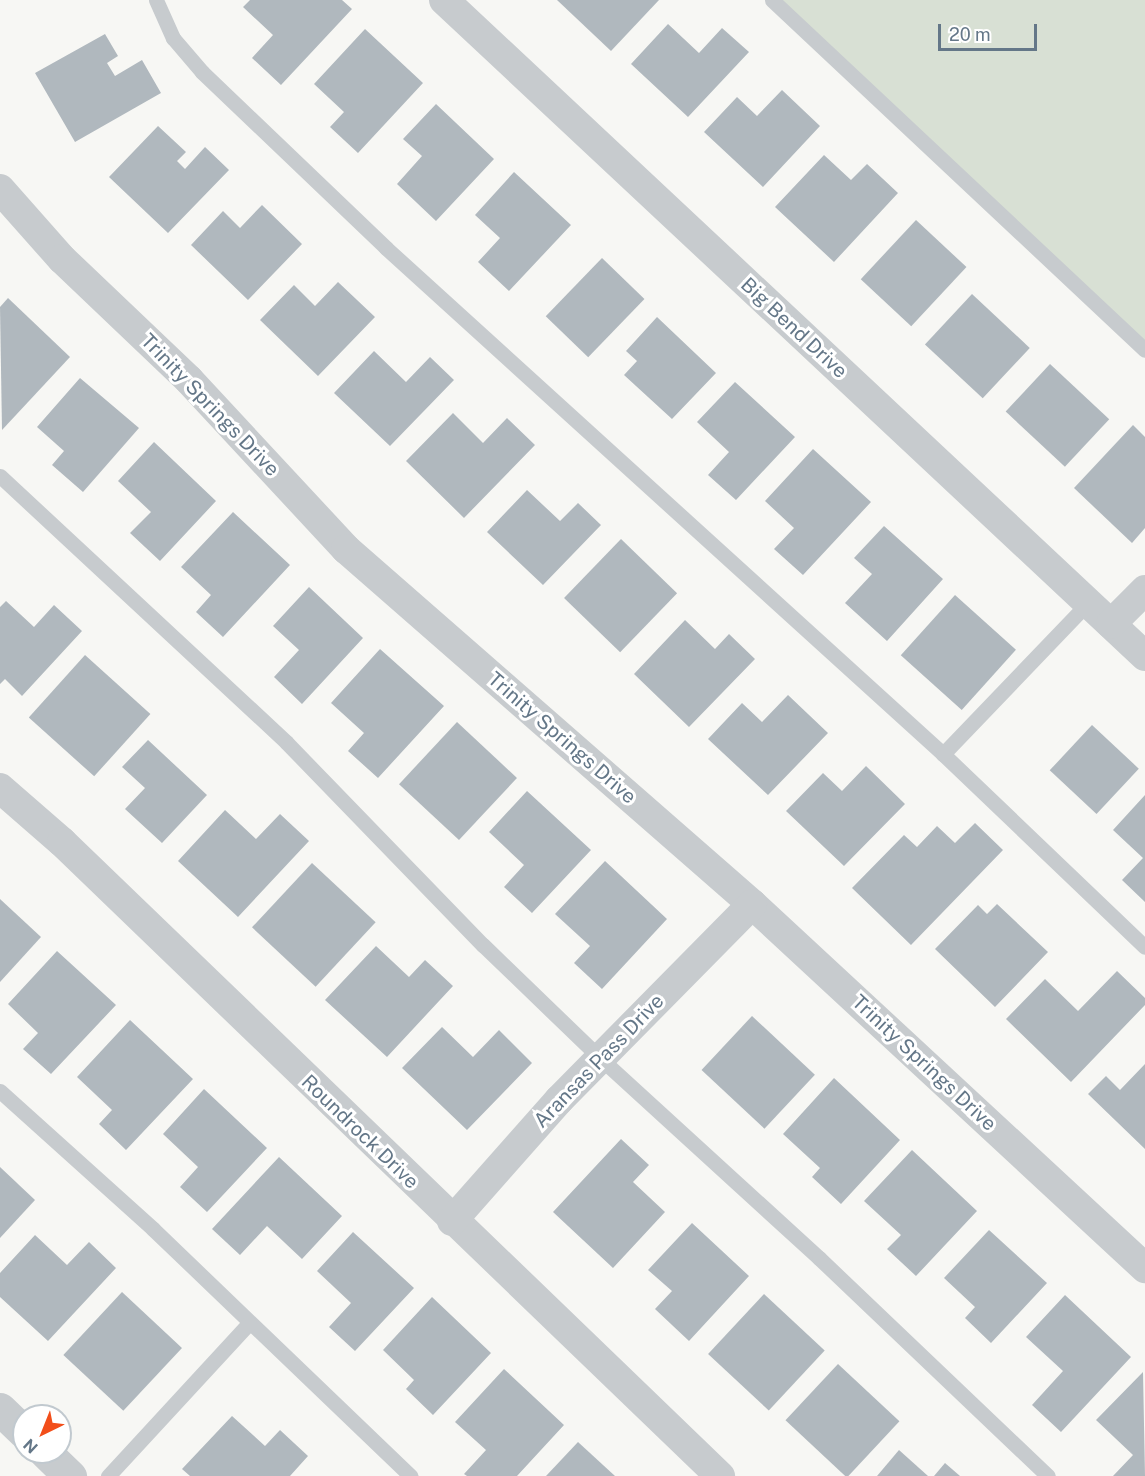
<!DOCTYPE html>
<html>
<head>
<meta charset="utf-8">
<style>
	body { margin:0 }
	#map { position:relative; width:1145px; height:1476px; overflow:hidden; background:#f7f7f4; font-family:"Public Sans",sans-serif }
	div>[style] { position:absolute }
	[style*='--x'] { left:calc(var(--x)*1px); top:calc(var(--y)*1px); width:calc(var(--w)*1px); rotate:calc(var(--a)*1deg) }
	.green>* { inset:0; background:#d8e0d4 }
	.building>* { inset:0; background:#b0b8be; transform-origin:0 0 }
	.service>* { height:15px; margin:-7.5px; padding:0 7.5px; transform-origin:7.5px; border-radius:7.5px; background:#c7cbce }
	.minor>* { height:30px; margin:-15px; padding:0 15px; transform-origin:15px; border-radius:15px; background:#c7cbce }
	.tertiary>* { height:33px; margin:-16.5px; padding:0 16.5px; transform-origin:16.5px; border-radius:16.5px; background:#c7cbce }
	span { translate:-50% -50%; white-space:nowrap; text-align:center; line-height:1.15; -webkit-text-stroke:6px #fff; paint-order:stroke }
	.street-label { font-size:20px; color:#647788 }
	.north { position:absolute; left:12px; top:1404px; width:60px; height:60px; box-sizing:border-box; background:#fff; border:2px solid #c1c9cf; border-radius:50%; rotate:223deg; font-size:16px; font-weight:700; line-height:24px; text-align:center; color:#647788 }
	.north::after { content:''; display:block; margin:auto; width:21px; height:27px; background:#f24e1a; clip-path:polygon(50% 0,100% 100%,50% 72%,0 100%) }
	.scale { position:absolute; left:938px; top:24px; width:99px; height:27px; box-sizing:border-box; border:3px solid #647788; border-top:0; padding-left:8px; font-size:18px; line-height:21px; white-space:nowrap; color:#647788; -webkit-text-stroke:4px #fff; paint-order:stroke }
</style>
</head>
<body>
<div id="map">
	<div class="green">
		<i style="clip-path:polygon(775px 0,1145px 0,1145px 347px)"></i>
	</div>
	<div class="building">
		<i style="clip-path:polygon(250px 0,342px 0,352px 9px,281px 85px,252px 58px,273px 35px,243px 7px)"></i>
		<i style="clip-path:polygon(557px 0,659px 0,611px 51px)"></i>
		<i style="clip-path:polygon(668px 24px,699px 53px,722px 28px,749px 52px,688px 117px,631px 64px)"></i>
		<i style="clip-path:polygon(365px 29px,423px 83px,358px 153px,330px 127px,344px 112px,314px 84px)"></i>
		<i style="clip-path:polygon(105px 34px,118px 56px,107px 63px,115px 76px,142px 60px,161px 93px,75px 142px,35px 73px)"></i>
		<i style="clip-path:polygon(782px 90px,820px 126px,763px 187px,704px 132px,737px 97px,757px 116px)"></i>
		<i style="clip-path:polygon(436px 104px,494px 159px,436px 221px,397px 184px,422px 156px,403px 139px)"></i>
		<i style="clip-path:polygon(158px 126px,186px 152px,177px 161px,185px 169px,205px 147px,229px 170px,168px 233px,109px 177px)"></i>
		<i style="clip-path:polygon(824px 155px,851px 180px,867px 164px,898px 193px,834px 262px,775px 207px)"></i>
		<i style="clip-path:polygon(514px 172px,571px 225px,509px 291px,478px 262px,500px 238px,475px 215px)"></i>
		<i style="clip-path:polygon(262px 205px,302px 244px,248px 300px,191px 245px,223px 211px,240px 228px)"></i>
		<i style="left:916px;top:220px;width:69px;height:81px;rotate:43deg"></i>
		<i style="left:602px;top:258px;width:59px;height:81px;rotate:44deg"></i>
		<i style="clip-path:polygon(338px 282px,375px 317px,318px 376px,260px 320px,294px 285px,315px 306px)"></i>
		<i style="left:972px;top:294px;width:79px;height:69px;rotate:43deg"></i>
		<i style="clip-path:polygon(8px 298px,70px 357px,2px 430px,0 307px)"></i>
		<i style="clip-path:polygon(657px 317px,716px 373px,672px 419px,624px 375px,637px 361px,626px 351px)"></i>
		<i style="clip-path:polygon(374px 351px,406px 382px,430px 357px,454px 380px,390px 446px,334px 393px)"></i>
		<i style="left:1050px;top:364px;width:81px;height:65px;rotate:43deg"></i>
		<i style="clip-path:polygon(80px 378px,139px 428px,83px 492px,52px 465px,64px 451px,37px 427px)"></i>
		<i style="clip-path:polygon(735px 382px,795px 437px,736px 500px,708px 475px,729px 452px,697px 422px)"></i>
		<i style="clip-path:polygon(453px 413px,483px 443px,507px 418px,535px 445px,464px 518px,406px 461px)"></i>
		<i style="clip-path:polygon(1133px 425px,1145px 437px,1145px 528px,1132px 543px,1074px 488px)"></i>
		<i style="clip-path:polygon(154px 442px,216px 501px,160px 561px,130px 533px,151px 512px,118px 481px)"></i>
		<i style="clip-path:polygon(813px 449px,871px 502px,803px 575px,774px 549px,794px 528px,765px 501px)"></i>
		<i style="clip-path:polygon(527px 490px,560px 521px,578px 503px,601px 525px,543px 585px,487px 532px)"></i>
		<i style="clip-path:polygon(233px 512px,290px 565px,223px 637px,196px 612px,211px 595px,181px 567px)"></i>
		<i style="clip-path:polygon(884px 526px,943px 579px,887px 641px,845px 603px,872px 574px,854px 558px)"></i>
		<i style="left:621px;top:539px;width:78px;height:82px;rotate:44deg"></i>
		<i style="clip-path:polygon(309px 587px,363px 638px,302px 704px,274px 677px,299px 650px,273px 626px)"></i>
		<i style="left:955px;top:595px;width:82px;height:81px;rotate:42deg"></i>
		<i style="clip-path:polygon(6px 601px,34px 627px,54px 605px,82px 631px,22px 696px,5px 679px,0 684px,0 607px)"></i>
		<i style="clip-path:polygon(685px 620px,715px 649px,729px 634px,755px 659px,689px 727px,634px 674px)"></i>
		<i style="clip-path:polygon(380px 649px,444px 706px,378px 778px,348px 751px,364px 733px,331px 703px)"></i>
		<i style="left:85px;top:655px;width:88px;height:84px;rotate:42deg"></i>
		<i style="clip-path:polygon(788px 695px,828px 733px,768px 795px,708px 739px,742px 703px,762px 722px)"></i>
		<i style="left:457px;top:722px;width:82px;height:85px;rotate:43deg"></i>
		<i style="left:1092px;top:725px;width:64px;height:62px;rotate:43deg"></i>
		<i style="clip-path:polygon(148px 740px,207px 795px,162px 843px,125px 809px,145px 788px,122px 767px)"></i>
		<i style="clip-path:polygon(866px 766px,905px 804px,844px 866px,786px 811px,823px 773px,842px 791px)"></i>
		<i style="clip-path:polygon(527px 791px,591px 850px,532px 913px,504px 887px,524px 865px,489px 832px)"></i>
		<i style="clip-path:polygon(1145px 795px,1145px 902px,1122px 880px,1143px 858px,1113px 830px)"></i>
		<i style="clip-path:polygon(225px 810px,256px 839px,280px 814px,309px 841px,238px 917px,178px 861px)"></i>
		<i style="clip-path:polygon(975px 823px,1003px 850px,911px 945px,852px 888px,904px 835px,917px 847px,937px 826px,955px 843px)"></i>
		<i style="clip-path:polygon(605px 861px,667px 919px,602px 989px,574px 963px,590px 946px,555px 914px)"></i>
		<i style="left:312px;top:863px;width:87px;height:88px;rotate:43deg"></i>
		<i style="clip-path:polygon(0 899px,41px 937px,0 982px)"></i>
		<i style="clip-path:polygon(997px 904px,1048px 952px,995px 1007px,935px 949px,978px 905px,987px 914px)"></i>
		<i style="clip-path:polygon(376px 946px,409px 977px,425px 960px,453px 986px,387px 1057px,325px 1000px)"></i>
		<i style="clip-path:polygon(57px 951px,116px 1005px,51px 1074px,23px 1049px,38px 1033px,8px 1004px)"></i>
		<i style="clip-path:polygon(1117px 971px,1145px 998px,1145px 1005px,1071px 1082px,1006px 1019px,1045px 979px,1078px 1011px)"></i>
		<i style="left:752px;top:1016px;width:86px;height:74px;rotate:43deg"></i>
		<i style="clip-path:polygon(130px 1020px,193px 1079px,126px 1150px,99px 1124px,112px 1110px,77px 1077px)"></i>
		<i style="clip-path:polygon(442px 1027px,473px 1057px,499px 1030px,532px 1063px,467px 1130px,402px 1068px)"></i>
		<i style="clip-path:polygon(1145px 1064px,1145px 1149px,1088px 1094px,1106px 1076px,1120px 1090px)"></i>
		<i style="clip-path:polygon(834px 1078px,900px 1140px,841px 1204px,812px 1177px,820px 1168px,783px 1134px)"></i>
		<i style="clip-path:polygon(204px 1089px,267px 1148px,207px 1212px,180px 1187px,198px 1167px,163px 1134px)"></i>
		<i style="clip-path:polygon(621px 1139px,649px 1165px,633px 1182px,665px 1212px,613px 1268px,553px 1212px)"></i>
		<i style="clip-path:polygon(912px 1150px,977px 1211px,916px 1276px,887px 1249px,901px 1235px,864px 1201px)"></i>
		<i style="clip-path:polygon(279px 1157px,342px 1216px,302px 1259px,267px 1226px,240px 1255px,212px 1229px)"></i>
		<i style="clip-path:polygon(0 1167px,35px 1200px,0 1238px)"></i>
		<i style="clip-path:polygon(692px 1223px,749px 1276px,689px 1341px,655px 1309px,672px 1291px,648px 1270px)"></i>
		<i style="clip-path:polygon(989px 1230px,1047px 1283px,991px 1343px,965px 1318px,975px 1307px,944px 1278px)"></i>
		<i style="clip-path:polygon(353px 1232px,414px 1288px,355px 1351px,329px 1327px,351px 1303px,317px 1271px)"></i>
		<i style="clip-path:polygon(35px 1235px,67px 1265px,89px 1242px,116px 1268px,48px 1341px,0 1297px,0 1273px)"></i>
		<i style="left:122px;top:1292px;width:82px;height:86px;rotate:43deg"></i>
		<i style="left:764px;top:1294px;width:83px;height:82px;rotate:43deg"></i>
		<i style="clip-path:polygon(1065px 1295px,1131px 1357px,1061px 1432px,1032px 1405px,1063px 1371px,1026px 1337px)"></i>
		<i style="clip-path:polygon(432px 1297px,491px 1353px,433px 1415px,406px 1389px,414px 1380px,383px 1350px)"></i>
		<i style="left:838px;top:1364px;width:84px;height:77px;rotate:43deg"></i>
		<i style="clip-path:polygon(504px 1369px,564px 1425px,517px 1476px,467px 1476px,464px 1474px,486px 1450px,455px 1422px)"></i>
		<i style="clip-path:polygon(1143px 1372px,1145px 1476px,1113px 1476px,1133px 1455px,1096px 1420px)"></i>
		<i style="clip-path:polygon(232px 1416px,265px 1446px,280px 1430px,308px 1456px,290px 1476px,190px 1476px,182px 1469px)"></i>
		<i style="clip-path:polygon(578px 1442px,615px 1476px,546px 1476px)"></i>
		<i style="clip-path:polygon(899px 1450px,928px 1476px,877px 1476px)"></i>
		<i style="clip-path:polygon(945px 1463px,960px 1476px,934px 1476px)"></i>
	</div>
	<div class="service">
		<i style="--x:156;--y:0;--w:42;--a:65.9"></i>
		<i style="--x:173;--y:38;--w:45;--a:49.5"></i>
		<i style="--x:202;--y:72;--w:255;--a:43.7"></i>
		<i style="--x:386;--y:248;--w:753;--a:42.25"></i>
		<i style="--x:943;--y:754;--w:279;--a:43.7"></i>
		<i style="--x:772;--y:0;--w:511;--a:43.18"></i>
		<i style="--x:0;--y:476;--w:391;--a:42.9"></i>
		<i style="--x:286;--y:742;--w:283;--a:45.9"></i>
		<i style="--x:483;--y:945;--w:163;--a:44"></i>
		<i style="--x:600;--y:1058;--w:297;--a:42.4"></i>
		<i style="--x:819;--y:1258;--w:316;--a:43.6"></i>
		<i style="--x:943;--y:754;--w:209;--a:-46.2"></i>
		<i style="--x:0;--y:1091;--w:206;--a:42"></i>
		<i style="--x:153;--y:1229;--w:357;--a:43.8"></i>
		<i style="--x:108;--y:1476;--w:208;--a:-47.3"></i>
	</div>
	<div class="minor">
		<i style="--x:444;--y:0;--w:960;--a:43.1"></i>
		<i style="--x:0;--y:189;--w:94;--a:48.5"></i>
		<i style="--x:62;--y:259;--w:175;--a:43.6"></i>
		<i style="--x:189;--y:380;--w:231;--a:47.1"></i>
		<i style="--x:346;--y:549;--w:539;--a:41.17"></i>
		<i style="--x:752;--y:904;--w:536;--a:42.81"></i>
		<i style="--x:1111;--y:624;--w:48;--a:-45"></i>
		<i style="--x:0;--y:788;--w:82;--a:41.1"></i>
		<i style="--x:62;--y:842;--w:914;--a:43.94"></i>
		<i style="--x:452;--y:1221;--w:162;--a:-48.5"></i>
		<i style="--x:559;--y:1100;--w:275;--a:-45.4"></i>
	</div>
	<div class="tertiary">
		<i style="--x:0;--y:1409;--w:33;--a:44"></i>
		<i style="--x:45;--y:1452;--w:35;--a:44"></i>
	</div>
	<div class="street-label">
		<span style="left:794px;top:328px;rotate:43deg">Big Bend Drive</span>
		<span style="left:210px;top:405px;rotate:46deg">Trinity Springs Drive</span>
		<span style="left:562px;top:738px;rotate:41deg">Trinity Springs Drive</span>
		<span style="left:599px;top:1061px;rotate:-46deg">Aransas Pass Drive</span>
		<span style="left:924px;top:1063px;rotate:43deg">Trinity Springs Drive</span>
		<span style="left:360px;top:1132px;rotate:44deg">Roundrock Drive</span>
	</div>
	<div class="north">N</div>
	<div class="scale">20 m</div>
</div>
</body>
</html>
